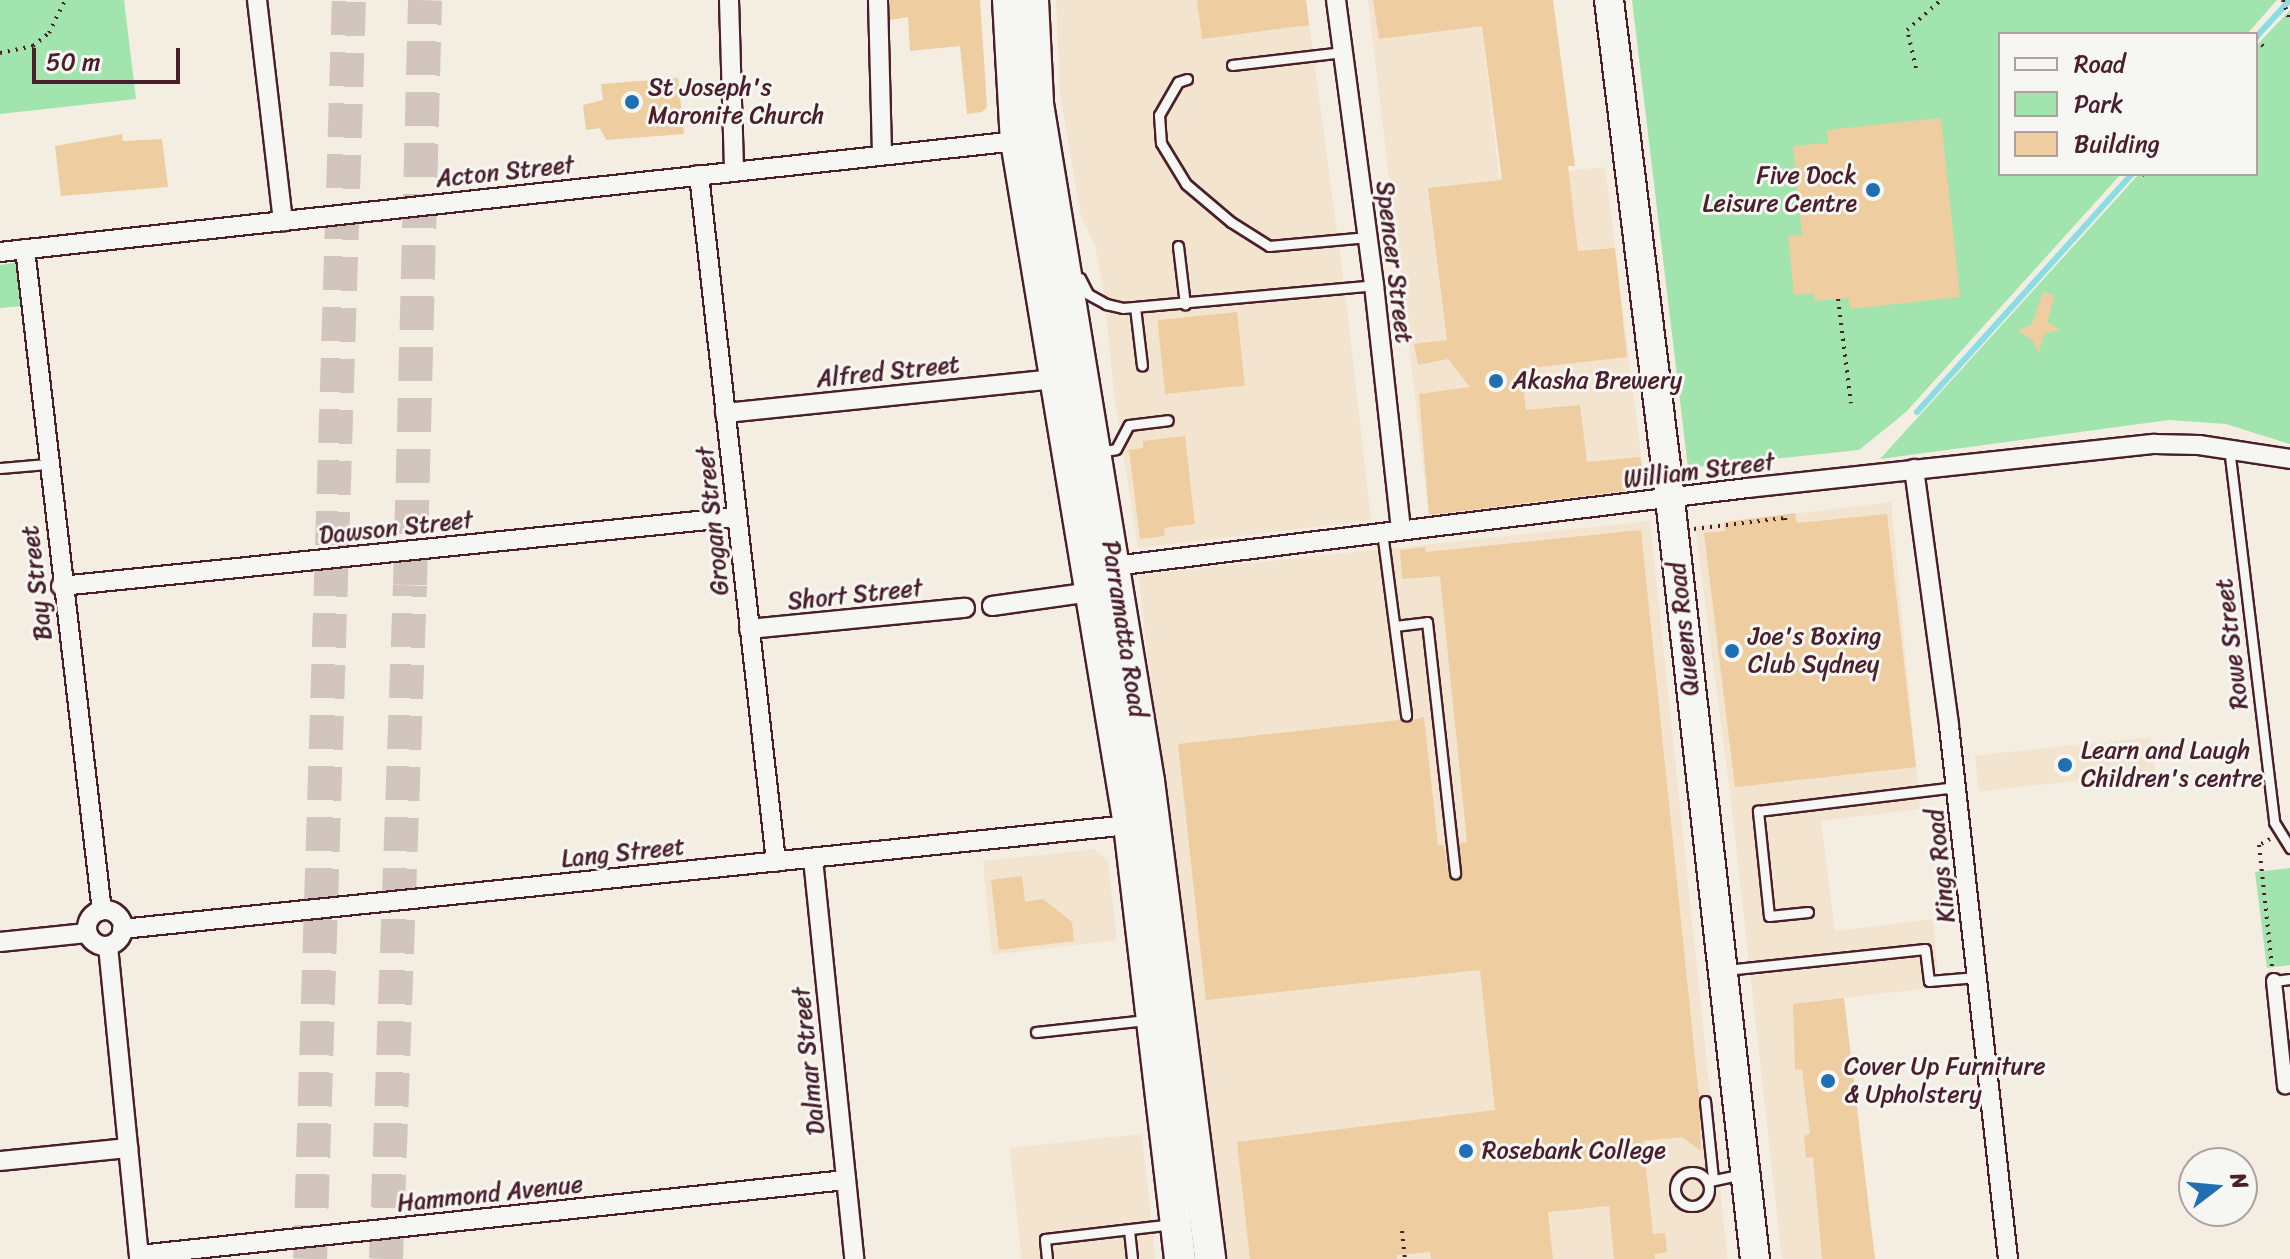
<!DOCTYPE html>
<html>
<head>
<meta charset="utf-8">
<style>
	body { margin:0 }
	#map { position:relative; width:2290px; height:1259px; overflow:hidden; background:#f4eee2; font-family:Sriracha,sans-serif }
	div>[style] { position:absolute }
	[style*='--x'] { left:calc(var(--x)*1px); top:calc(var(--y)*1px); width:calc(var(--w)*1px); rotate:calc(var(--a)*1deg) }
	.built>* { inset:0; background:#f2e4ce; transform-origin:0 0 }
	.green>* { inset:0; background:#a2e4ae }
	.stream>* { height:6px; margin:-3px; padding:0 3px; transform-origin:3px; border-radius:3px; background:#8bdde4 }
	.building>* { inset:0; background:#eecda0; transform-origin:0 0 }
	.motorway-tunnel>* { height:34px; margin-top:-17px; transform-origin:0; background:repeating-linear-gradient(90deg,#d2c5bd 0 34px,transparent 0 51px) }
	.path>* { height:4px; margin-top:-2px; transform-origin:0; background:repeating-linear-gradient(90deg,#4a1f2b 0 2px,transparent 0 8px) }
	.roads { filter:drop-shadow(2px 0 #4a1f2b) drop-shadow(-2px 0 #4a1f2b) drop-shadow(0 2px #4a1f2b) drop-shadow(0 -2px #4a1f2b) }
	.service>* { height:9px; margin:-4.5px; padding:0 4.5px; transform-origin:4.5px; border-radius:4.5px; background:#f6f6f2 }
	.service>.ring { margin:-4.5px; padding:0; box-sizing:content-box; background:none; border:9px solid #f6f6f2; border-radius:50% }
	.pedestrian>* { height:14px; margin:-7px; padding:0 7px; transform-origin:7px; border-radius:7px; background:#f6f6f2 }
	.minor>* { height:18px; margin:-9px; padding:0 9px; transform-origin:9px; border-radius:9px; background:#f6f6f2 }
	.minor>.ring { margin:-9px; padding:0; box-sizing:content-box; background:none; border:18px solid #f6f6f2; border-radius:50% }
	.primary>* { height:28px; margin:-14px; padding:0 14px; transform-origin:14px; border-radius:14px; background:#f6f6f2 }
	.trunk>* { height:30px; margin:-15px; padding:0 15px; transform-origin:15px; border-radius:15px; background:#f6f6f2 }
	.dots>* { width:22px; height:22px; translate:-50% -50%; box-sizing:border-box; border:4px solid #f6f6f2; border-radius:50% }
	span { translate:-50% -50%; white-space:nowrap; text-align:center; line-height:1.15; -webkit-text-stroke:6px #f6f6f2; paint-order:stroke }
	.poi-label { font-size:24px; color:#4a1f2b }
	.left { translate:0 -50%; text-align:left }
	.right { translate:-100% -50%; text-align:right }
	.street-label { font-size:24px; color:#4a1f2b }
	.legend { position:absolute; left:1998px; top:32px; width:260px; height:144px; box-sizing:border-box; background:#f6f6f2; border:2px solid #b1a0a2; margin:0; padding:10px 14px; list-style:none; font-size:24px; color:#4a1f2b }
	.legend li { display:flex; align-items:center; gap:16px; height:40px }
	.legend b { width:40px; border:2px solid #b1a0a2 }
	.north { position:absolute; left:2178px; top:1147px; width:80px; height:80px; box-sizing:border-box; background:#f6f6f2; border:2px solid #b1a0a2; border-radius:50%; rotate:74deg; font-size:22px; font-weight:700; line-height:32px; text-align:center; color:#4a1f2b }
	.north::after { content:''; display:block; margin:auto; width:28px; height:36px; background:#1f6fb2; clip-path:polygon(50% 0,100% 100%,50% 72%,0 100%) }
	.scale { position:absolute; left:32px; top:48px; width:148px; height:36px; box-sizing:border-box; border:4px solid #4a1f2b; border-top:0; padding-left:10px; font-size:24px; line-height:28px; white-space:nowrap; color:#4a1f2b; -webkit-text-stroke:6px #f6f6f2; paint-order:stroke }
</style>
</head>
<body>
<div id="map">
	<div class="built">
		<i style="clip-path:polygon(1056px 0,1306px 0,1346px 299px,1371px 520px,1138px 548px,1115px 401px,1104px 295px,1095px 245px,1081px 216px,1060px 95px)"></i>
		<i style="clip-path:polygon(1368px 0,1479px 0,1499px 178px,1605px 167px,1644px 478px,1631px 491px,1429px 516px)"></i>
		<i style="clip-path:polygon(1891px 502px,1920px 809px,1821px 821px,1835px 931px,1933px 919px,1939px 987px,1844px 998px,1875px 1259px,1782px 1259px,1731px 800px,1695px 526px)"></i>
		<i style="left:1650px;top:521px;width:742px;height:514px;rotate:84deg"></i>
		<i style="left:2151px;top:737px;width:36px;height:177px;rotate:84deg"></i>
		<i style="clip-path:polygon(1094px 849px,1108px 861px,1117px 940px,992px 955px,983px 861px)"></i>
		<i style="left:1142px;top:1134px;width:126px;height:133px;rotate:84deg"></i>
	</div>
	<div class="green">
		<i style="clip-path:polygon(0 0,124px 0,136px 99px,0 114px)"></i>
		<i style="clip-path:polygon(1632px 0,2277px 0,2247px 34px,2000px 34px,2000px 174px,2121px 174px,1906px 412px,1859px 450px,1688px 468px)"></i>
		<i style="clip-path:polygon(2290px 10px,2290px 444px,2226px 424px,2169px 420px,1880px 459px,2139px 174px,2256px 174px,2256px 46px)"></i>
		<i style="clip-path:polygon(19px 262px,23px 306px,0 308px,0 265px)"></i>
		<i style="clip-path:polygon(2290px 868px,2290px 965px,2267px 968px,2255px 872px)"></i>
	</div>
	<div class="stream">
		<i style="--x:2256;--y:37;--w:50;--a:-47.4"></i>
		<i style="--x:1917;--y:412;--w:321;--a:-47.9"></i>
	</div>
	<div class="building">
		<i style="clip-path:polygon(890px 0,980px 0,987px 107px,982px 112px,967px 114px,960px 46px,910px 51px,908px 17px,890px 20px)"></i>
		<i style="clip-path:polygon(1197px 0,1306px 0,1309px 25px,1202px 39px)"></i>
		<i style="clip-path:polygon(1373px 0,1553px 0,1575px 166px,1568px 166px,1578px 251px,1615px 248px,1627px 357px,1521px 369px,1526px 410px,1580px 405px,1587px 462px,1640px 457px,1644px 478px,1632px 490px,1429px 515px,1419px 394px,1470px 387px,1448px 359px,1418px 365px,1414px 344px,1447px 340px,1428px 188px,1502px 180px,1482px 26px,1379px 39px)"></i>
		<i style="clip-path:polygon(678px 78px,684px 134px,606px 140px,600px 128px,586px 130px,583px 105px,603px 100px,601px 84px)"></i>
		<i style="clip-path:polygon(1941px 118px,1960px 297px,1850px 309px,1849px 298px,1815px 301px,1814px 293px,1794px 295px,1788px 236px,1802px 235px,1793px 146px,1828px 143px,1827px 130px)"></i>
		<i style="clip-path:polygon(122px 134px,123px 141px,162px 139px,168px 187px,61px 196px,55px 146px)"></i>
		<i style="clip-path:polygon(2043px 292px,2055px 295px,2047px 322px,2060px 330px,2044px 334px,2039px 353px,2031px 338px,2026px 339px,2027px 336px,2017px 331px,2032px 324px)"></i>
		<i style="left:1237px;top:312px;width:74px;height:80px;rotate:84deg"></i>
		<i style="clip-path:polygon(1185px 436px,1195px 524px,1164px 528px,1165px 536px,1140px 539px,1129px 450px,1143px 448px,1143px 441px)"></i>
		<i style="clip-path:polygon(1795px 513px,1797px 523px,1887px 514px,1916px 767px,1735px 787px,1704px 533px,1725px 531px,1724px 522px)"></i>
		<i style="clip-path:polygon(1641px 530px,1699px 1097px,1701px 1151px,1682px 1137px,1643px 1141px,1653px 1234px,1665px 1233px,1667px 1252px,1655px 1254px,1655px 1259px,1614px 1259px,1609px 1206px,1548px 1212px,1553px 1259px,1431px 1259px,1430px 1252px,1397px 1255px,1397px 1259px,1250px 1259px,1237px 1142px,1495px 1110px,1480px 970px,1206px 1000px,1178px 744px,1400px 720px,1406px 722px,1424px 717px,1438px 845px,1444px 845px,1449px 877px,1459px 879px,1462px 872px,1459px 843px,1467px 842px,1440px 576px,1402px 579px,1400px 550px,1425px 547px,1426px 552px)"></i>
		<i style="clip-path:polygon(1022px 876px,1025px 902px,1043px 899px,1072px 922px,1074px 941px,999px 950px,991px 880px)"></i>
		<i style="clip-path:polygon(1844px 998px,1867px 1193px,1875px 1259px,1822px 1259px,1813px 1157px,1806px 1158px,1804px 1136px,1810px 1134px,1802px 1069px,1795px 1070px,1793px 1004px)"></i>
	</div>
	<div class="motorway-tunnel">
		<i style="--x:310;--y:1259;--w:1260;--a:-88.23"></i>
		<i style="--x:386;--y:1259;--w:674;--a:-87.96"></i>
		<i style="--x:410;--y:585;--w:585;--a:-88.53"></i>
	</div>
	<div class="path">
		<i style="--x:2283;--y:0;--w:22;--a:72"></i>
		<i style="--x:2250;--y:33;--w:1;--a:45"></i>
		<i style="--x:2256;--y:39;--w:10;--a:45"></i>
		<i style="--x:0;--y:53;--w:34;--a:-12"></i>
		<i style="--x:33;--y:46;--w:21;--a:-39"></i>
		<i style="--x:49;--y:33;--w:37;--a:-64"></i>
		<i style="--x:1916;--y:68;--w:39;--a:-103"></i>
		<i style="--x:1907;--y:30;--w:45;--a:-41.4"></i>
		<i style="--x:2144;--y:174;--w:4;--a:56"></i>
		<i style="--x:1838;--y:299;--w:105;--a:82.9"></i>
		<i style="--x:1694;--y:529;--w:92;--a:-6.9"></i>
		<i style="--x:1785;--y:518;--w:6;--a:81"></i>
		<i style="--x:2270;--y:839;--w:13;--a:151"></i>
		<i style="--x:2259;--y:845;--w:123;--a:83.9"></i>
		<i style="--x:1402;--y:1231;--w:28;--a:84"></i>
	</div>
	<div class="roads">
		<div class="service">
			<i style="--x:1232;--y:65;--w:112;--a:-6.7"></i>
			<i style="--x:1187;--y:79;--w:9;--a:162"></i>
			<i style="--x:1178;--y:82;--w:38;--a:120"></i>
			<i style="--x:1159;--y:115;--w:28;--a:86"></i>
			<i style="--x:1161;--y:143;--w:48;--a:58.6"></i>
			<i style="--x:1186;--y:184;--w:59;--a:40.2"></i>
			<i style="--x:1231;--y:222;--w:45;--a:32.3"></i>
			<i style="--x:1269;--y:246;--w:99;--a:-5.2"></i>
			<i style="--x:1178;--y:246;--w:59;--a:83.2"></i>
			<i style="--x:1080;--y:278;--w:18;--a:63"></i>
			<i style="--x:1088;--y:294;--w:21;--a:29"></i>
			<i style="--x:1106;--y:304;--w:17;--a:13"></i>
			<i style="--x:1123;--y:308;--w:252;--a:-5.2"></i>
			<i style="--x:1135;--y:307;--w:59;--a:83.2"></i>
			<i style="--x:2229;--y:448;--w:377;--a:83.1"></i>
			<i style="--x:2274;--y:822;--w:31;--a:58"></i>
			<i style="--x:1098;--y:452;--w:18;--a:-9"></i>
			<i style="--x:1116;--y:449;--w:27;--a:-62"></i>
			<i style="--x:1129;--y:425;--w:39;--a:-7"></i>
			<i style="--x:0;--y:468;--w:48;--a:-4.8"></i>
			<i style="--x:1382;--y:532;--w:185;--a:82.5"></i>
			<i style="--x:1395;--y:626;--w:32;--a:-7"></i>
			<i style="--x:1427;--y:622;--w:253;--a:83.6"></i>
			<i style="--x:1808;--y:912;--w:39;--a:174"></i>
			<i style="--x:1769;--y:916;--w:106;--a:-96"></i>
			<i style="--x:1758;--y:811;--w:199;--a:-6.9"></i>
			<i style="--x:1726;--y:970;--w:200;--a:-6"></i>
			<i style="--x:1925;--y:949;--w:32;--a:83"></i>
			<i style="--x:1929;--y:981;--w:48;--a:-4.8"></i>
			<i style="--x:2274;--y:981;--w:16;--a:-7"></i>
			<i style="--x:1036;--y:1032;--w:111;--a:-6.2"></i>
			<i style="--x:1705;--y:1101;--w:77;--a:84.1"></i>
			<i class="ring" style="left:1675px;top:1172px;width:25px;height:25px"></i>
			<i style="--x:1710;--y:1181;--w:33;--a:-12"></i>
			<i style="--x:1129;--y:1230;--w:29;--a:84"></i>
			<i style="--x:1047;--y:1259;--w:20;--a:-96"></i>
			<i style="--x:1045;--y:1239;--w:129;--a:-6.7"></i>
		</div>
		<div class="pedestrian">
			<i style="--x:2274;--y:981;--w:106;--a:84"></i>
			<i style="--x:2285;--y:1086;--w:5;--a:-11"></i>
		</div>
		<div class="minor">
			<i style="--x:257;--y:0;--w:223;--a:83.3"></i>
			<i style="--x:729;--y:0;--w:171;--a:88.3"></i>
			<i style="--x:878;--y:0;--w:155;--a:88.5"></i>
			<i style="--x:1336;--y:0;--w:288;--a:82.4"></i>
			<i style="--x:1374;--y:285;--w:246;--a:83.7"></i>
			<i style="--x:699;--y:175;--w:691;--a:83.6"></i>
			<i style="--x:25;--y:249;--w:666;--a:83.37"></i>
			<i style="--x:0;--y:252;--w:1022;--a:-6.23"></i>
			<i style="--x:725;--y:413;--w:332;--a:-5.9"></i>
			<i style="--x:1914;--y:469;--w:259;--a:82.2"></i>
			<i style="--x:1949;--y:726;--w:536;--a:83.68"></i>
			<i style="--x:1114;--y:566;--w:638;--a:-7.02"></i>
			<i style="--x:1747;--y:488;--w:410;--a:-6.2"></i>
			<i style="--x:2155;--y:444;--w:44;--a:1.3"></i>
			<i style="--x:2199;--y:445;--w:92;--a:8.7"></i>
			<i style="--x:61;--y:586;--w:680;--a:-5.83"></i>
			<i style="--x:992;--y:606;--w:101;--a:-8"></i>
			<i style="--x:749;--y:629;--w:217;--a:-5.6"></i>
			<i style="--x:813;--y:859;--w:402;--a:84.1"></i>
			<i class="ring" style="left:87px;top:910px;width:18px;height:18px"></i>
			<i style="--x:122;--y:929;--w:1012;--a:-5.9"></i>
			<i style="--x:0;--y:942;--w:87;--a:-5.9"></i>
			<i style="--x:108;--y:946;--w:315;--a:84.3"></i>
			<i style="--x:0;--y:1161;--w:129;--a:-5.8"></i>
			<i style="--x:139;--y:1255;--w:711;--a:-6.06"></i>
		</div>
		<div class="primary">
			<i style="--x:1609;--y:0;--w:503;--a:83.03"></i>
			<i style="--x:1670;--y:499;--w:765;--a:83.62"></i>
		</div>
		<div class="trunk">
			<i style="--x:1008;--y:0;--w:141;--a:86.8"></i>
			<i style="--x:1016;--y:141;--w:693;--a:80.62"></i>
			<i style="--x:1129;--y:825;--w:437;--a:83.3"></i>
			<i style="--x:1033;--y:0;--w:104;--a:87.2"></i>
			<i style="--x:1038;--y:104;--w:686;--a:80.69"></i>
			<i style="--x:1149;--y:781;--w:482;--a:82.7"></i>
		</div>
	</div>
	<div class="dots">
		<i style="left:632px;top:102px;background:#1f6fb2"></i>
		<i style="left:1873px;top:190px;background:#1f6fb2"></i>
		<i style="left:1496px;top:381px;background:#1f6fb2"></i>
		<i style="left:1732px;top:651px;background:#1f6fb2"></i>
		<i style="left:2065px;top:765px;background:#1f6fb2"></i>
		<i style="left:1828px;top:1081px;background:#1f6fb2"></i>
		<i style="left:1466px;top:1151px;background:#1f6fb2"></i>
	</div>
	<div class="poi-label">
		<span class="left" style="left:648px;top:102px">St Joseph's<br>Maronite Church</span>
		<span class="right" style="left:1857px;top:190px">Five Dock<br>Leisure Centre</span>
		<span class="left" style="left:1512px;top:381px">Akasha Brewery</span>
		<span class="left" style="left:1748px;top:651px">Joe's Boxing<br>Club Sydney</span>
		<span class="left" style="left:2081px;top:765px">Learn and Laugh<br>Children's centre</span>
		<span class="left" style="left:1844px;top:1081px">Cover Up Furniture<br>&amp; Upholstery</span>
		<span class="left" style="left:1482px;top:1151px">Rosebank College</span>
	</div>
	<div class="street-label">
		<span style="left:505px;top:172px;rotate:-6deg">Acton Street</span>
		<span style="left:1394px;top:262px;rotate:83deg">Spencer Street</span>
		<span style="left:888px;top:372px;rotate:-6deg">Alfred Street</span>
		<span style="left:1699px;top:471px;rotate:-7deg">William Street</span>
		<span style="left:713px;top:521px;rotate:-96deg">Grogan Street</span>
		<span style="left:396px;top:528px;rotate:-6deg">Dawson Street</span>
		<span style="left:37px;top:583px;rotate:-97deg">Bay Street</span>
		<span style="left:855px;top:595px;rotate:-6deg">Short Street</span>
		<span style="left:1124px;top:629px;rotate:81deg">Parramatta Road</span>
		<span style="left:1684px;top:629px;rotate:-96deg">Queens Road</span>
		<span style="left:2232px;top:644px;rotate:-97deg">Rowe Street</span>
		<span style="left:623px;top:853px;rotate:-6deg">Lang Street</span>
		<span style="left:1941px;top:866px;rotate:-96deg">Kings Road</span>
		<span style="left:809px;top:1061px;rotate:-96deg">Dalmar Street</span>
		<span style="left:490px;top:1194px;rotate:-6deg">Hammond Avenue</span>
	</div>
	<ul class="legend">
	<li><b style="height:10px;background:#f6f6f2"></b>Road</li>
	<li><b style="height:22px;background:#a2e4ae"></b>Park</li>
	<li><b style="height:22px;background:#eecda0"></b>Building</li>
	</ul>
	<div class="north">N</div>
	<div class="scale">50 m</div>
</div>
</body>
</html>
